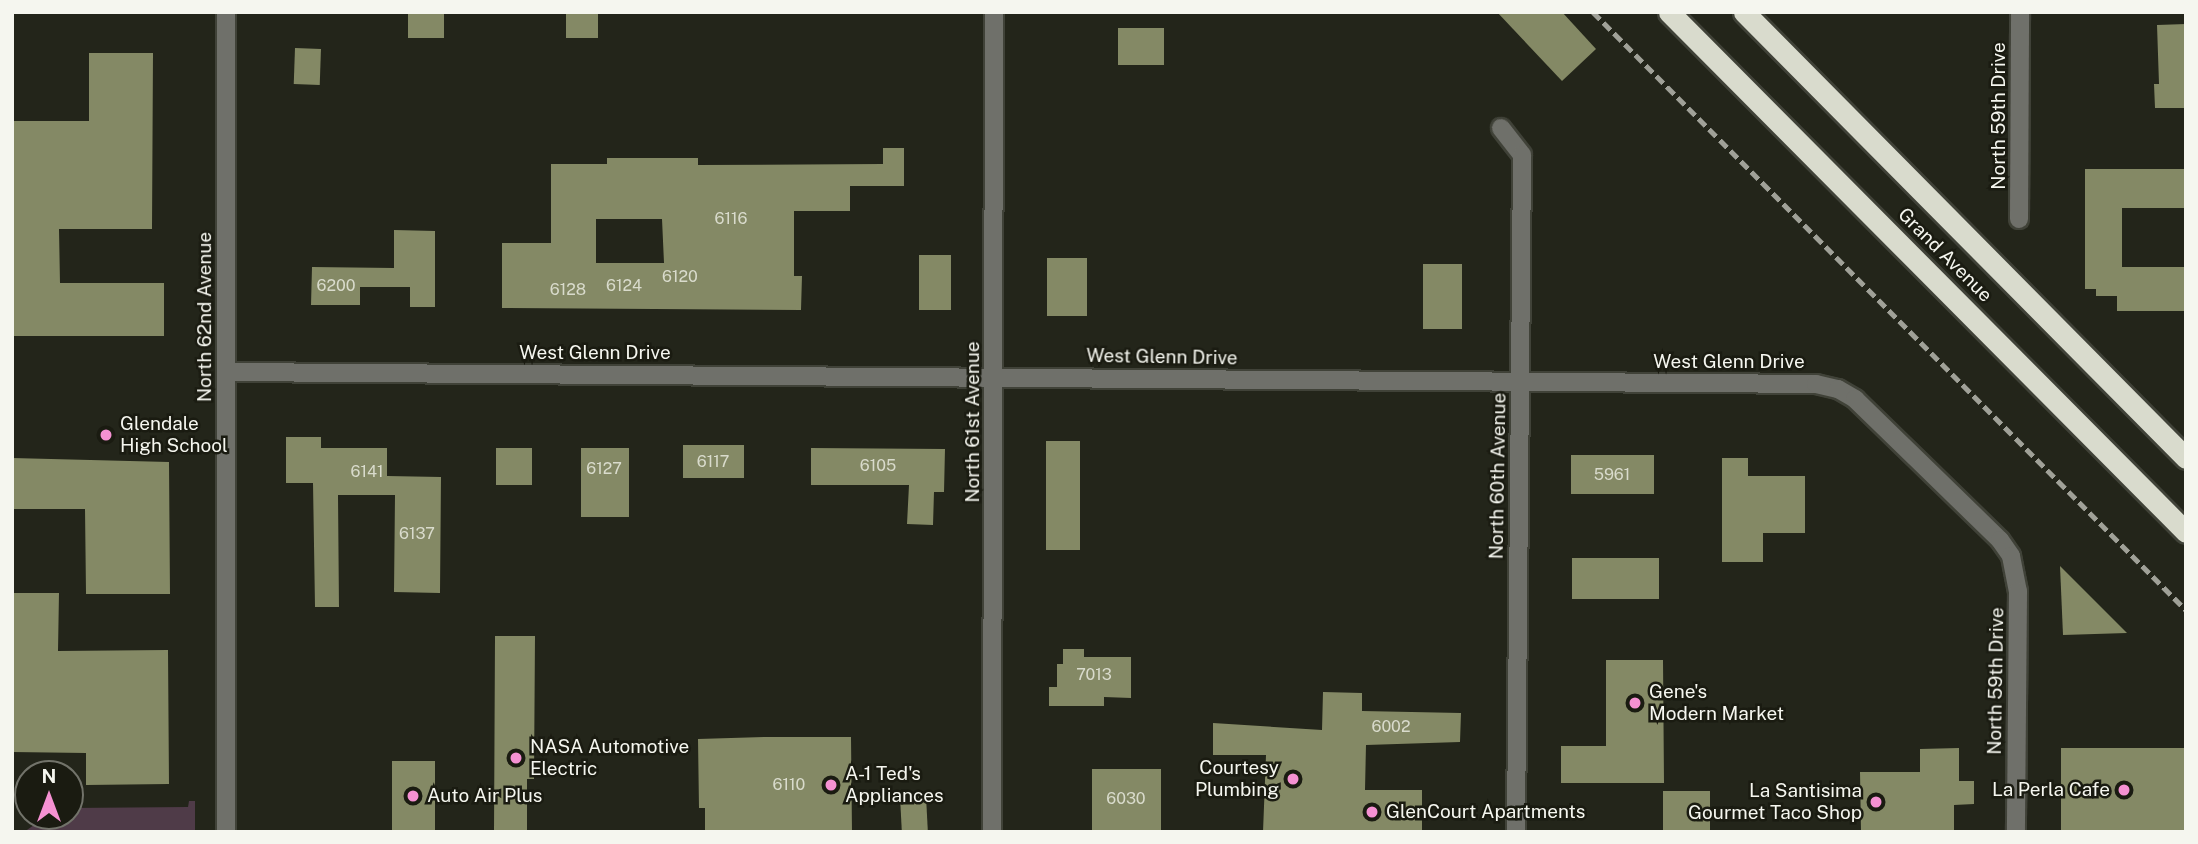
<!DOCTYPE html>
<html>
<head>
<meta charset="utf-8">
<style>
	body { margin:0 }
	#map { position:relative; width:2198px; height:844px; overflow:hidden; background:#23251a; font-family:"Public Sans",sans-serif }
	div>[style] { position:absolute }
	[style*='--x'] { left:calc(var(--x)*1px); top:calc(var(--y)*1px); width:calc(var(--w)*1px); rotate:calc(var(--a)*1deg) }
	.green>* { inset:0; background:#4f3b48 }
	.building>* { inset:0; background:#848965; transform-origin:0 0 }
	.roads { filter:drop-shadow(2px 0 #404238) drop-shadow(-2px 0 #404238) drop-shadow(0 2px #404238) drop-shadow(0 -2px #404238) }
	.street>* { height:18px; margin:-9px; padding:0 9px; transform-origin:9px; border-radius:9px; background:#6f706a }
	.highway>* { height:21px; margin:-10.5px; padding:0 10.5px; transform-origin:10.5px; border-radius:10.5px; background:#d9dbcd }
	.rail>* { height:5px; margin-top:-2.5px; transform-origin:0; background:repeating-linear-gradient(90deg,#a0a198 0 10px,transparent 0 15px) }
	.dots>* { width:19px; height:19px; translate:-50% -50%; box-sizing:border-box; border:4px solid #1a1b11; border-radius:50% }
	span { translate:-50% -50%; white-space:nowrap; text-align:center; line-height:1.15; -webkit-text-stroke:5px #1a1b11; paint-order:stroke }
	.number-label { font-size:16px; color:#d9dbcc }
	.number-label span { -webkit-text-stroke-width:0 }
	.street-label { font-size:19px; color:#f5f6ef }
	.poi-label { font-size:19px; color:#f5f6ef }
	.left { translate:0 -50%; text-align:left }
	.right { translate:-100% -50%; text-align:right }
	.frame { position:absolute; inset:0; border:14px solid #f5f6ef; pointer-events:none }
	.north { position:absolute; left:14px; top:760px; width:70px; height:70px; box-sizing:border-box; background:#1a1b11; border:2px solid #72736a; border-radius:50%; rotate:0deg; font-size:19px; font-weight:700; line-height:28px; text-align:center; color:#f5f6ef }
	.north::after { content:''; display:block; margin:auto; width:24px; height:32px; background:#f591d2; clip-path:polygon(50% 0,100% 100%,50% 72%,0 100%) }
</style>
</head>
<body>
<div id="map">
	<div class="green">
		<i style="clip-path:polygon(189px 801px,195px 801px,195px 832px,24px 832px,47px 816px,70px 816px,70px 808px,188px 807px)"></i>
	</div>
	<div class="building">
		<i style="left:408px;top:12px;width:36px;height:26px"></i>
		<i style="left:566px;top:12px;width:32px;height:26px"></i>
		<i style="clip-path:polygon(1497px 12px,1562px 12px,1596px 49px,1562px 81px)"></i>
		<i style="clip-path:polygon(2186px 24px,2186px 108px,2155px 108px,2154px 84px,2159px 84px,2157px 25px)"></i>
		<i style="left:1118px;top:28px;width:46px;height:37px"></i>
		<i style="left:295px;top:48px;width:26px;height:36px;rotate:2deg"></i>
		<i style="clip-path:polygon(89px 53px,153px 53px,152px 229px,59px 229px,60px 283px,164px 283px,164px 336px,12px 336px,12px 121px,89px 121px)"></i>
		<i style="clip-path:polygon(evenodd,883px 148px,904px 148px,904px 186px,850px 186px,850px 211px,794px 211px,794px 276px,802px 276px,801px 310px,502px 308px,502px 243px,551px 243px,551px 164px,607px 164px,607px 158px,698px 158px,698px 165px,883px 164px,883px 148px,596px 219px,662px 219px,664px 263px,596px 263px,596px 219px)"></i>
		<i style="clip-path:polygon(2085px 169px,2186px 169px,2186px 208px,2122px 208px,2122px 267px,2186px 267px,2186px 311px,2117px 311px,2117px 296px,2096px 296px,2096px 289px,2085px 289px)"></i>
		<i style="clip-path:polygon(394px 230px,435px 231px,435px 307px,410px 307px,410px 287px,360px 287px,360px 305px,311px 305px,312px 267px,394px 268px)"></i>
		<i style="left:919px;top:255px;width:32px;height:55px"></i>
		<i style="left:1047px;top:258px;width:40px;height:58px"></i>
		<i style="left:1423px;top:264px;width:39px;height:65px"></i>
		<i style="clip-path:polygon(286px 437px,321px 437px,321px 448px,387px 448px,387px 476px,441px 477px,440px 593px,394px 592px,395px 495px,338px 495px,339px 607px,315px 607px,313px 483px,286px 483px)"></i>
		<i style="left:1046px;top:441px;width:34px;height:109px"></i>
		<i style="left:683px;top:445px;width:61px;height:33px"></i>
		<i style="left:496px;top:448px;width:36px;height:37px"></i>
		<i style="left:581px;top:448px;width:48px;height:69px"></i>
		<i style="clip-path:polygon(811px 448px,945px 449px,944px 492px,934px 492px,933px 525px,907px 524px,909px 485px,811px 485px)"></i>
		<i style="left:1571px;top:455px;width:83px;height:39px"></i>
		<i style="clip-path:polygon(12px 458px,169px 462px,170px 594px,86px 594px,85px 509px,12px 509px)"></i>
		<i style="clip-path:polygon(1722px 458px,1748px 458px,1748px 476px,1805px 476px,1805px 533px,1763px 533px,1763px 562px,1722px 562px)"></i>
		<i style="left:1572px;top:558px;width:87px;height:41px"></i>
		<i style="clip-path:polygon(2060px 566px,2127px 633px,2063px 635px)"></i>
		<i style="clip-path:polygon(12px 593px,59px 593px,58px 651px,168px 650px,169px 784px,86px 785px,86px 753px,12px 752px)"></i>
		<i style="clip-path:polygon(495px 636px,535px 636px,534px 779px,527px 779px,527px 832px,494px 832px)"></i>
		<i style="clip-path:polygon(1063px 649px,1084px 649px,1084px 657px,1131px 657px,1131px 698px,1104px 697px,1104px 706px,1049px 706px,1049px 687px,1057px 687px,1057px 664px,1063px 664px)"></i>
		<i style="clip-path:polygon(1606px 660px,1663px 660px,1664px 783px,1561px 783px,1561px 746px,1606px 746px)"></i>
		<i style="clip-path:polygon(1323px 692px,1362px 693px,1362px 711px,1461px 713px,1460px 742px,1366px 745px,1365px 790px,1422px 790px,1422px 832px,1263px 832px,1266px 755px,1213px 755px,1213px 723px,1322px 730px)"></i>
		<i style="clip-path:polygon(766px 737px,851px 737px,852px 832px,705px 832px,705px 808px,699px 808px,698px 739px)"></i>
		<i style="clip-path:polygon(1959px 748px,1959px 781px,1974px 781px,1974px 804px,1954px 805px,1954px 832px,1861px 832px,1860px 772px,1920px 772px,1920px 749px)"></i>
		<i style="left:2186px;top:748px;width:84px;height:125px;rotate:90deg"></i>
		<i style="left:392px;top:761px;width:43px;height:71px"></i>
		<i style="left:1092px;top:769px;width:69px;height:63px"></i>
		<i style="left:1663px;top:791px;width:47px;height:41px"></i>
		<i style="left:926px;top:796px;width:36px;height:26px;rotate:87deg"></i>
	</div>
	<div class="roads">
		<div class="street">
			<i style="--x:1501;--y:128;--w:34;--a:52"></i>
			<i style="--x:1522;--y:155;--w:677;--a:90.51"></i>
			<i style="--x:2019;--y:219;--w:207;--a:-89.7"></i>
			<i style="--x:226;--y:372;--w:1590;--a:0.43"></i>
			<i style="--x:1816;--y:384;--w:23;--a:13"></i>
			<i style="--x:1838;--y:389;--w:20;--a:30"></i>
			<i style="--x:1855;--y:399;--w:202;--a:44.2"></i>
			<i style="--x:2000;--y:540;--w:19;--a:55"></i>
			<i style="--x:2011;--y:556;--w:36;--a:79"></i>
			<i style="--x:2018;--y:591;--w:241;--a:90.5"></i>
			<i style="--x:226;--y:832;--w:820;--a:-90"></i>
			<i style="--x:992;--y:832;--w:820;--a:-89.86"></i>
		</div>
		<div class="highway">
			<i style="--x:1669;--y:12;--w:733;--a:45.17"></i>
			<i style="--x:1744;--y:12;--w:628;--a:45.26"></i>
		</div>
	</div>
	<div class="rail">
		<i style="--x:1593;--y:12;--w:842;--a:45.24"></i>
	</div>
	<div class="dots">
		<i style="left:106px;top:435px;background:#f591d2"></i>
		<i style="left:1635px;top:703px;background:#f591d2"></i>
		<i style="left:516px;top:758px;background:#f591d2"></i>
		<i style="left:1293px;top:779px;background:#f591d2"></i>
		<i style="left:831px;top:785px;background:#f591d2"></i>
		<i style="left:2124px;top:790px;background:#f591d2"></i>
		<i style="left:413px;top:796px;background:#f591d2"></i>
		<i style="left:1876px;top:802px;background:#f591d2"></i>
		<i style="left:1372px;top:812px;background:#f591d2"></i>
	</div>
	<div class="number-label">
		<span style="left:731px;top:219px">6116</span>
		<span style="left:680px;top:277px">6120</span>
		<span style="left:336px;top:286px">6200</span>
		<span style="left:624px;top:286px">6124</span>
		<span style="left:568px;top:290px">6128</span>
		<span style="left:713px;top:462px">6117</span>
		<span style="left:878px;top:466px">6105</span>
		<span style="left:604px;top:469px">6127</span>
		<span style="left:367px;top:472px">6141</span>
		<span style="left:1612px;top:475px">5961</span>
		<span style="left:417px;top:534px">6137</span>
		<span style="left:1094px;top:675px">7013</span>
		<span style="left:1391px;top:727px">6002</span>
		<span style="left:789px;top:785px">6110</span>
		<span style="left:1126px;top:799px">6030</span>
	</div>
	<div class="street-label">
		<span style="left:1999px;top:116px;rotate:-90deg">North 59th Drive</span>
		<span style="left:1945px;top:255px;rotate:45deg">Grand Avenue</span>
		<span style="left:205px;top:317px;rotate:-90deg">North 62nd Avenue</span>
		<span style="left:595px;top:353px">West Glenn Drive</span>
		<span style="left:1162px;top:357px;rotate:1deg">West Glenn Drive</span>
		<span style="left:1729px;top:362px">West Glenn Drive</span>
		<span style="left:973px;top:422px;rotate:-90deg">North 61st Avenue</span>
		<span style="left:1498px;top:476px;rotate:-89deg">North 60th Avenue</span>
		<span style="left:1996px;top:681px;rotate:-89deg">North 59th Drive</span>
	</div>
	<div class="poi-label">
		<span class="left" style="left:120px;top:435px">Glendale<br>High School</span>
		<span class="left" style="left:1649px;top:703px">Gene's<br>Modern Market</span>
		<span class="left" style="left:530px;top:758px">NASA Automotive<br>Electric</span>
		<span class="right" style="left:1279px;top:779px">Courtesy<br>Plumbing</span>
		<span class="left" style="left:845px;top:785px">A-1 Ted's<br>Appliances</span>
		<span class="right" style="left:2110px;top:790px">La Perla Cafe</span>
		<span class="right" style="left:1862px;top:802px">La Santisima<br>Gourmet Taco Shop</span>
		<span class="left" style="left:427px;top:796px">Auto Air Plus</span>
		<span class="left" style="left:1386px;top:812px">GlenCourt Apartments</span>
	</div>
	<div class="frame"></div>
	<div class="north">N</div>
</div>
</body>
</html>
